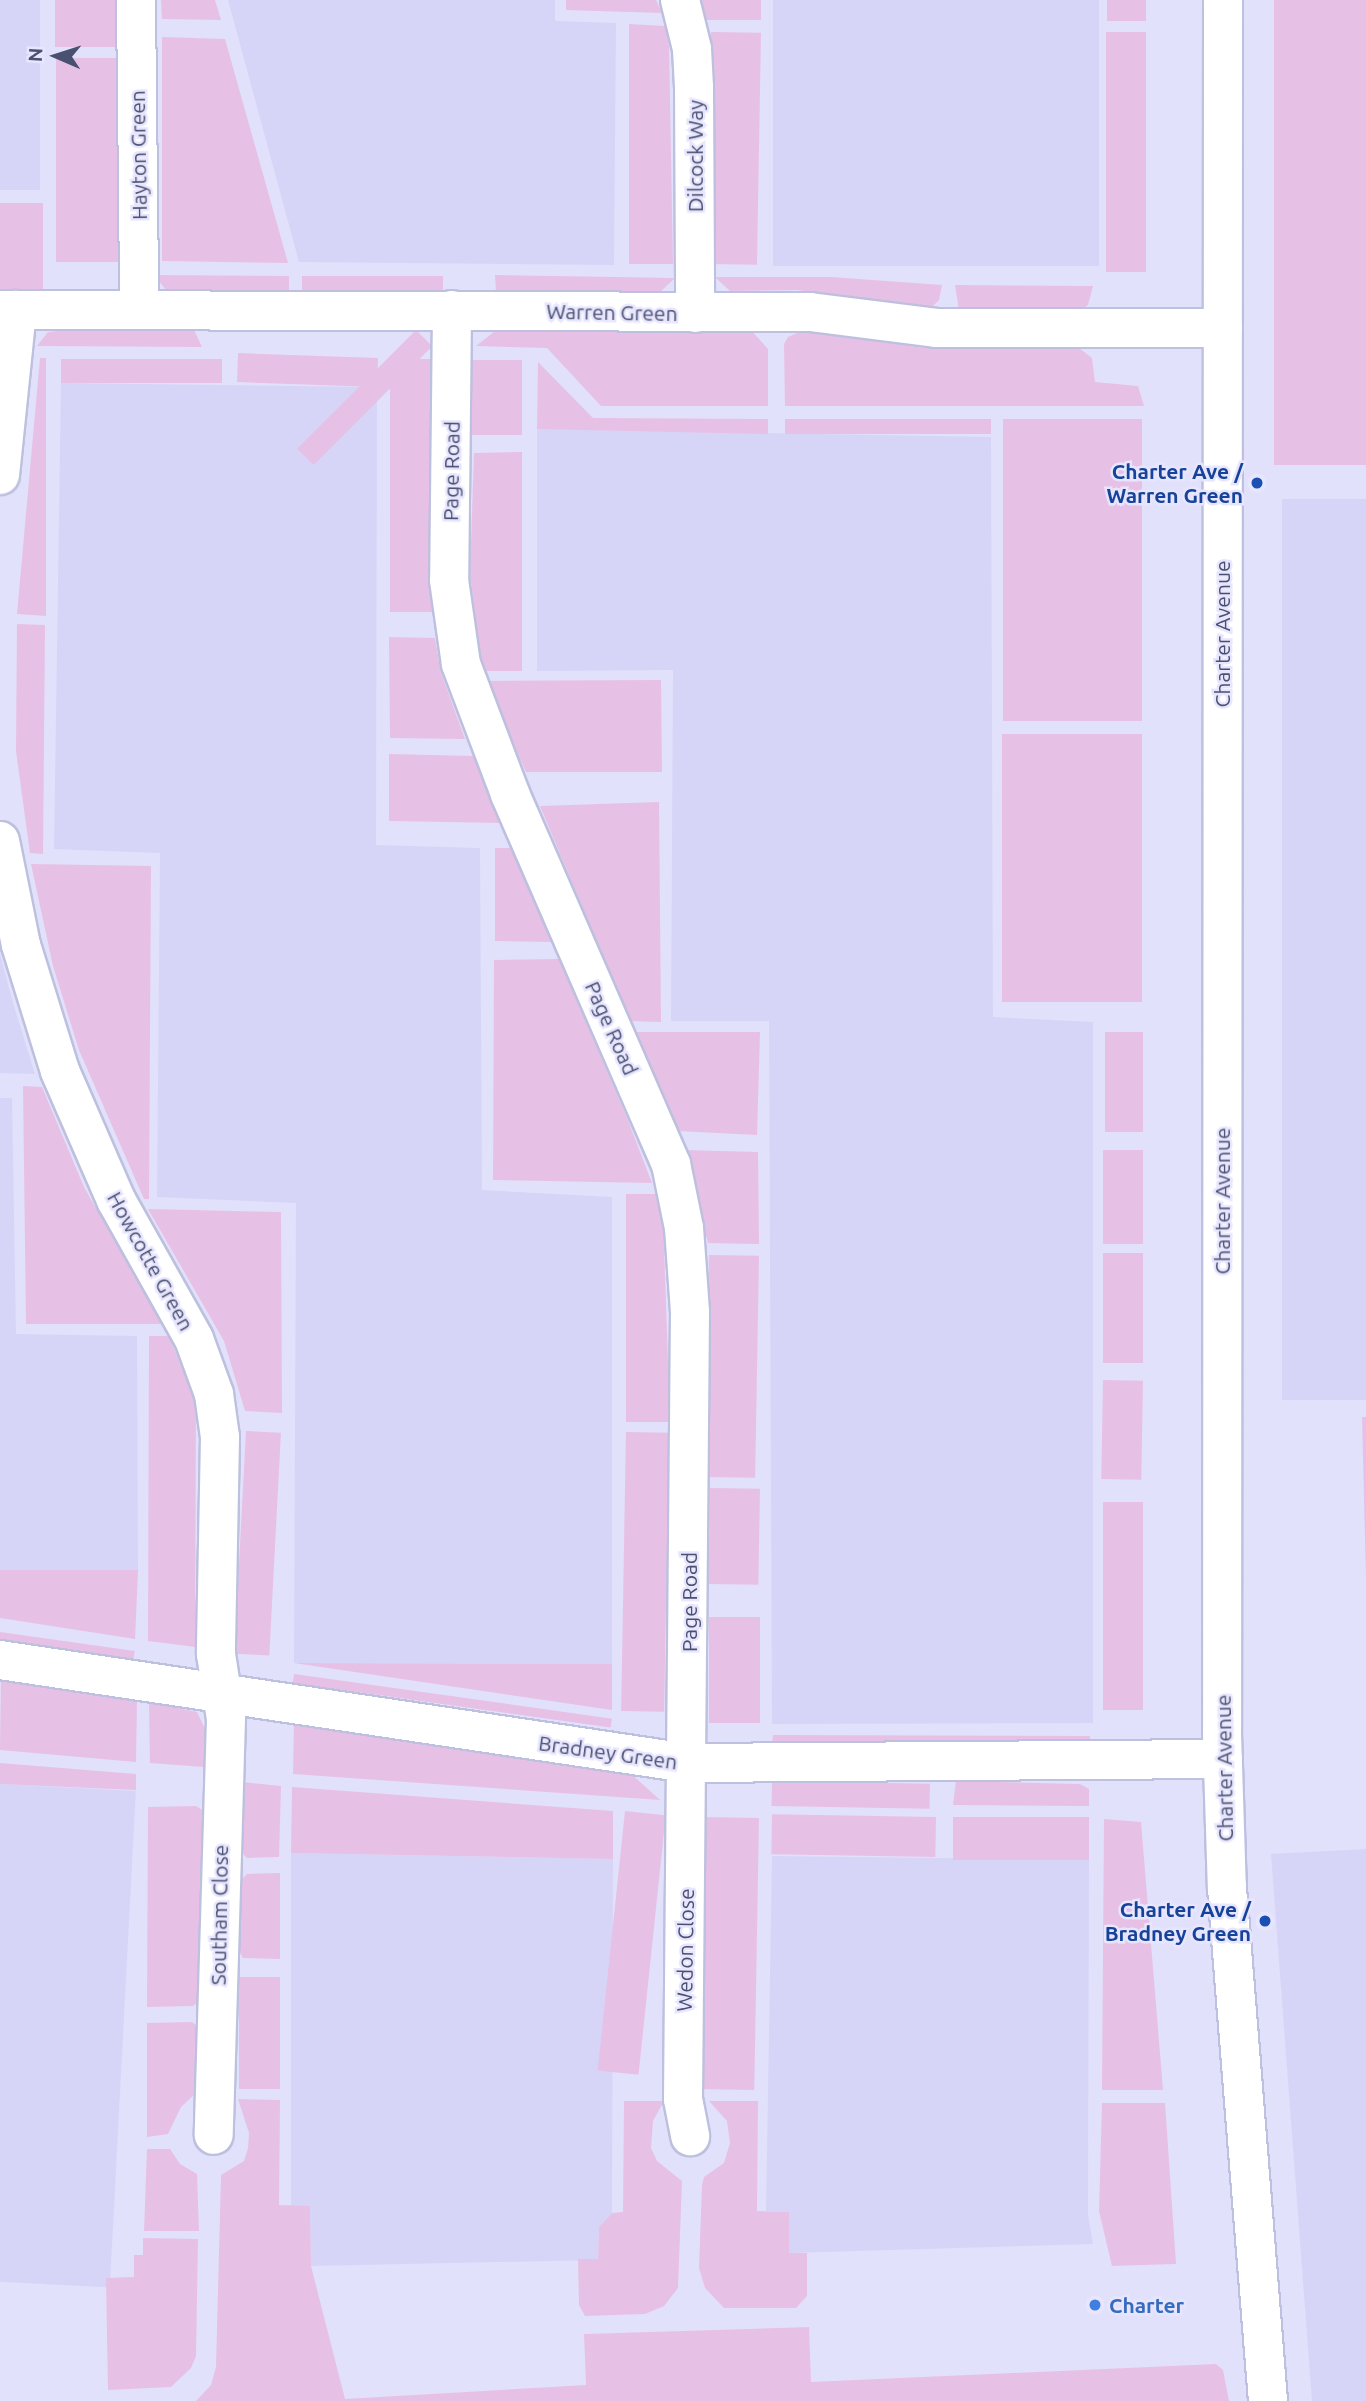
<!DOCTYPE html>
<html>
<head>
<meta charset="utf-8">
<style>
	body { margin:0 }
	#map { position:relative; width:1366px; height:2401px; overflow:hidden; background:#e2e1fb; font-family:Ubuntu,sans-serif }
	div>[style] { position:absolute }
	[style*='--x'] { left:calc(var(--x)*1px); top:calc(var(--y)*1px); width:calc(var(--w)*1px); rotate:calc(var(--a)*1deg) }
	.residential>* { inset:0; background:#d6d5f7; transform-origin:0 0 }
	.green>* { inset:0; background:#e7c0e5; transform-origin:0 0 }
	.roads { filter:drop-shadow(2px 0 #bdc0de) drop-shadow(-2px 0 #bdc0de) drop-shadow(0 2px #bdc0de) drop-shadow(0 -2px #bdc0de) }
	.street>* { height:38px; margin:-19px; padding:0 19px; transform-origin:19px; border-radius:19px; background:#fff }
	.secondary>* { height:38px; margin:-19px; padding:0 19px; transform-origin:19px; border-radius:19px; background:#fff }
	.dots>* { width:19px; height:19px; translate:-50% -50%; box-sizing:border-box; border:4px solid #e8e6fe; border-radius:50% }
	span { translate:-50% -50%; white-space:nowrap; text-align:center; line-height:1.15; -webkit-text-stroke:5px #e8e6fe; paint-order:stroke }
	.street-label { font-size:21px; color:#495070 }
	.transit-label { font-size:21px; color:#164399; font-weight:700 }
	.right { translate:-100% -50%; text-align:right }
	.shop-label { font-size:21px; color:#366cbe; font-weight:700 }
	.left { translate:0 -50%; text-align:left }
	.north { position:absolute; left:21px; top:21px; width:70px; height:70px; -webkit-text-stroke:5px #e8e6fe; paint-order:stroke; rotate:273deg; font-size:19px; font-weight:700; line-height:28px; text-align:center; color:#495070 }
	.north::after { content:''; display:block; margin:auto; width:24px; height:32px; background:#495070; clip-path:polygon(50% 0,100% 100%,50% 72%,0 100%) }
</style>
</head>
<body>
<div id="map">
	<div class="residential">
		<i style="left:0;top:0;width:40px;height:190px"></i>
		<i style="clip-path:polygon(228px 0,555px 0,555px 21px,616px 23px,614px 265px,299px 262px)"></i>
		<i style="left:773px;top:0;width:326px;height:266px"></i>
		<i style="clip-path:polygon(61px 383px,377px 387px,376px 845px,480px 848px,482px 1190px,612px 1197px,612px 1664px,294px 1663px,296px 1203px,157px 1197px,160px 853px,54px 849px)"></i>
		<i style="clip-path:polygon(537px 429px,991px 437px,993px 1017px,1093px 1022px,1093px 1723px,772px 1724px,769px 1021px,671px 1021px,673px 670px,537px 671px)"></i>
		<i style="left:1366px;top:499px;width:901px;height:84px;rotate:90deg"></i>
		<i style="clip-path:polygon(0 954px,13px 1003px,35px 1074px,0 1073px)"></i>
		<i style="clip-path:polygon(0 1098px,12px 1098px,16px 1334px,137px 1336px,138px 1570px,0 1570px)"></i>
		<i style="left:0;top:1784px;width:136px;height:497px;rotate:3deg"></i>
		<i style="clip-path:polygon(1366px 1849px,1366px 2401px,1312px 2401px,1271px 1854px)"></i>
		<i style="clip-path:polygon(291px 1853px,613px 1859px,612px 2213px,599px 2227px,598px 2260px,311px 2266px,310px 2206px,291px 2206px)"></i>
		<i style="clip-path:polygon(772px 1856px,1089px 1860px,1088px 2215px,1093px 2244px,789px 2253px,789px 2212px,766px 2211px)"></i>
	</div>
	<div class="green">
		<i style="left:55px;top:0;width:64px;height:47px"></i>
		<i style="clip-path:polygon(161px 0,215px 0,221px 20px,162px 19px)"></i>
		<i style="clip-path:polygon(566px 0,656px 0,662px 13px,566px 10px)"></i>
		<i style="left:702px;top:0;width:59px;height:20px"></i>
		<i style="left:1107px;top:0;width:39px;height:21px"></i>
		<i style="left:1274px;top:0;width:92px;height:465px"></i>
		<i style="clip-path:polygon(629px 24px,665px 26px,669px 46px,673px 264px,629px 264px)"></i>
		<i style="left:711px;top:32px;width:50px;height:232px;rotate:1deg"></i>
		<i style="left:1106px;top:32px;width:40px;height:240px"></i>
		<i style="clip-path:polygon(162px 37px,225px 39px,288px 263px,162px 261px)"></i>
		<i style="left:56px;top:58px;width:65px;height:204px"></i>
		<i style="left:0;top:203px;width:43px;height:89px"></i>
		<i style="clip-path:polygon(154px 275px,289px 276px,289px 292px,176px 292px,166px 290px)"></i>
		<i style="clip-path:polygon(495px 275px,675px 278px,658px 294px,496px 292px)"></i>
		<i style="left:302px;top:276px;width:141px;height:17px"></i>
		<i style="clip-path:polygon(715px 277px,831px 277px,942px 285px,939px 300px,931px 308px,797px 290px,730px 291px)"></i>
		<i style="clip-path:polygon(955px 285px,1093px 286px,1088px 305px,1080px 310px,959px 310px)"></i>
		<i style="clip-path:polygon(750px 329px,768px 349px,768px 406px,601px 406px,547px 348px,476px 346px,495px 331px)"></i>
		<i style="clip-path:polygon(194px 330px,202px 347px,37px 346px,48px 332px,58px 331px)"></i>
		<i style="left:416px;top:330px;width:23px;height:168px;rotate:45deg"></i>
		<i style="clip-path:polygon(804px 330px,923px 348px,1079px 348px,1092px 358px,1095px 382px,1138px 386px,1144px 406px,785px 406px,784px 344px,788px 337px)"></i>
		<i style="clip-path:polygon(40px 358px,46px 358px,46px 616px,17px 614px)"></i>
		<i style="left:378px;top:358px;width:29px;height:140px;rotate:92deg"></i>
		<i style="left:61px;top:359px;width:161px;height:24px"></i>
		<i style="left:390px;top:359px;width:43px;height:253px"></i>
		<i style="left:472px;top:360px;width:50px;height:75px"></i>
		<i style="clip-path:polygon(538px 362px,593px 418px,768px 419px,768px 434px,537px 429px)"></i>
		<i style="left:785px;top:419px;width:206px;height:15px"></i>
		<i style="left:1142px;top:419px;width:302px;height:139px;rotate:90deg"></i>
		<i style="clip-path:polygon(522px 452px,522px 671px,482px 671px,470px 574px,474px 453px)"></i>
		<i style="clip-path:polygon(17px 624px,45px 625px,43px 854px,30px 853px,16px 751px)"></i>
		<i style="clip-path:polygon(389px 637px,435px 638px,441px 673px,465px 739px,390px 738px)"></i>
		<i style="clip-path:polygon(661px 680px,662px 772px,526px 772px,486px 681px)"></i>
		<i style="left:1002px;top:734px;width:140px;height:268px"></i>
		<i style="clip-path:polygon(389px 754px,474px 756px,502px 823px,389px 821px)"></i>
		<i style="clip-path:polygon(659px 802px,661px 1022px,630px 1021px,540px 806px)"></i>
		<i style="clip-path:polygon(495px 848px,512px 848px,551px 942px,495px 941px)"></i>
		<i style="clip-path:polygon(31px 864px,151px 866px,149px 1199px,144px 1199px,79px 1050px,53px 966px)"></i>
		<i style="clip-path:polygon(559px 959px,627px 1118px,652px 1183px,493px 1180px,494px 960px)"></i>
		<i style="clip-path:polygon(635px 1032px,760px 1032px,757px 1135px,677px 1131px)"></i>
		<i style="left:1105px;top:1032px;width:38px;height:100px"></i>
		<i style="clip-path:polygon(23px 1086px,42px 1087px,84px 1187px,162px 1324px,26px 1324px)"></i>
		<i style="clip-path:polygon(683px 1150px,758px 1152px,759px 1244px,708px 1243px)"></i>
		<i style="left:1103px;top:1150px;width:40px;height:94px"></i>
		<i style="clip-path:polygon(626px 1194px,656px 1194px,663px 1216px,670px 1422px,626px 1422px)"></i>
		<i style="clip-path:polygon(148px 1209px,281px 1212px,282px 1413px,245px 1411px,224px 1341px)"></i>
		<i style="left:1103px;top:1253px;width:40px;height:110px"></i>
		<i style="left:709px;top:1255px;width:50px;height:222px;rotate:1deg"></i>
		<i style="clip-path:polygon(149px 1336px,169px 1336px,196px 1403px,195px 1647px,148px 1641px)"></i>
		<i style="left:1103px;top:1380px;width:40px;height:99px;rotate:1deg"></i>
		<i style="clip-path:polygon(1362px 1417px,1366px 1417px,1366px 1577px)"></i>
		<i style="left:246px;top:1431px;width:35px;height:223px;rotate:3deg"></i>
		<i style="left:626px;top:1432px;width:43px;height:279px;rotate:1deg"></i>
		<i style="left:710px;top:1488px;width:50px;height:96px;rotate:1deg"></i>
		<i style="left:1103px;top:1502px;width:40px;height:208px"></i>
		<i style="clip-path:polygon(0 1570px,138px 1570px,135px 1639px,0 1618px)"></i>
		<i style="left:709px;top:1617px;width:51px;height:106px"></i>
		<i style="left:0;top:1632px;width:136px;height:10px;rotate:8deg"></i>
		<i style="clip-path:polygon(294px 1663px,612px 1664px,612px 1710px)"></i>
		<i style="left:294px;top:1674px;width:321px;height:9px;rotate:8deg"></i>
		<i style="clip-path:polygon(1px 1679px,137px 1700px,136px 1762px,0 1750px)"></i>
		<i style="clip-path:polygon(149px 1702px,197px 1712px,206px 1731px,204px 1767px,150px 1763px)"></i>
		<i style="clip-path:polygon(294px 1723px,628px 1771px,660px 1800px,293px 1774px)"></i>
		<i style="clip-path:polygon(773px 1735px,1090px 1736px,1090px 1741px,1079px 1745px,772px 1743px)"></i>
		<i style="clip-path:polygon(0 1763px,136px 1774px,136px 1790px,0 1784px)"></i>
		<i style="left:772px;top:1781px;width:158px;height:25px;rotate:1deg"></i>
		<i style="clip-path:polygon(956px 1781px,1080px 1784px,1089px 1789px,1089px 1806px,953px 1805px)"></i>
		<i style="clip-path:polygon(242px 1782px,281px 1786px,279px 1857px,247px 1858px,240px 1851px)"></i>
		<i style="clip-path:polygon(292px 1787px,613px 1811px,613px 1859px,291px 1853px)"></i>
		<i style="clip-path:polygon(196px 1806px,204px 1811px,201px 2000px,193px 2006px,147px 2007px,148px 1807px)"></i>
		<i style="left:625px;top:1811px;width:41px;height:261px;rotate:6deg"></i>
		<i style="left:703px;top:1817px;width:56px;height:272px;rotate:1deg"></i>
		<i style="left:936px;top:1817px;width:40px;height:164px;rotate:91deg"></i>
		<i style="left:1089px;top:1817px;width:43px;height:136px;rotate:90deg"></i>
		<i style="clip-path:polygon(1104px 1819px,1141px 1822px,1163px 2090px,1102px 2090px)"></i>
		<i style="clip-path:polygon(280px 1873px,280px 1959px,243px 1958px,239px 1951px,240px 1881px,247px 1874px)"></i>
		<i style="left:239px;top:1977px;width:41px;height:112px"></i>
		<i style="clip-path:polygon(192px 2022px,201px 2029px,198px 2091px,181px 2107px,168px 2134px,147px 2137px,147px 2023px)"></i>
		<i style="clip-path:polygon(238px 2099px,280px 2100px,279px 2205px,310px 2206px,311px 2266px,345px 2399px,586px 2385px,584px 2334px,809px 2327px,811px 2382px,1216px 2364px,1223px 2370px,1229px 2401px,196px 2401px,211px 2385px,216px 2367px,221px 2175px,244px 2161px,248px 2148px,249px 2133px)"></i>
		<i style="clip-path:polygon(624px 2101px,664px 2101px,653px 2121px,651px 2148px,657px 2161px,682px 2181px,678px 2288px,664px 2306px,645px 2314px,585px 2316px,579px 2305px,578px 2259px,598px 2259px,599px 2227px,612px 2213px,623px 2212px)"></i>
		<i style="clip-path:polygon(709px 2101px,758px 2101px,757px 2211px,789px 2212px,789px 2253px,807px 2253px,807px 2296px,796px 2308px,724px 2308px,705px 2288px,699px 2268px,702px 2185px,704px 2177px,724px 2163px,730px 2143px,727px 2121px)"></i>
		<i style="clip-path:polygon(1102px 2103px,1165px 2103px,1176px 2264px,1112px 2266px,1099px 2211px)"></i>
		<i style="clip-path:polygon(147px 2149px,170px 2149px,180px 2164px,197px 2174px,199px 2231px,144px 2231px)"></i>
		<i style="clip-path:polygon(143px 2238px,198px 2239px,196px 2356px,191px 2368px,171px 2387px,108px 2390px,106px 2278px,134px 2277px,134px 2255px,143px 2255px)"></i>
	</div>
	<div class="roads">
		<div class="street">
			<i style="--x:136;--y:0;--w:309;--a:89.4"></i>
			<i style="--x:680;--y:0;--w:50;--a:76.2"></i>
			<i style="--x:692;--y:49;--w:38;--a:87"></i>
			<i style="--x:694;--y:87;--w:226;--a:89.7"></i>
			<i style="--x:0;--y:310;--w:810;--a:0.14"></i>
			<i style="--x:810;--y:312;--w:127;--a:7.2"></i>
			<i style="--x:936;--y:328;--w:287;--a:0"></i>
			<i style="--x:452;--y:310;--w:270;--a:90.6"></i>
			<i style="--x:449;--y:580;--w:85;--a:81.9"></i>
			<i style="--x:461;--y:664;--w:139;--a:69.3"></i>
			<i style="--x:510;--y:794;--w:404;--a:66.5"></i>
			<i style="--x:671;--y:1164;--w:65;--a:78.5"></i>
			<i style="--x:684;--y:1228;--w:84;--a:85.9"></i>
			<i style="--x:690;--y:1312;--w:787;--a:90.51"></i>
			<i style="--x:683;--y:2099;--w:38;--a:79"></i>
			<i style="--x:0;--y:475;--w:166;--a:-84.1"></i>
			<i style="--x:0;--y:841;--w:106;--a:78.6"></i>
			<i style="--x:21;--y:945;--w:132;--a:72.8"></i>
			<i style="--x:60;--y:1071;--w:141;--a:66.5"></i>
			<i style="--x:116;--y:1200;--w:159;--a:60.7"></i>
			<i style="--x:194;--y:1339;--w:59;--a:70"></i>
			<i style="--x:214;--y:1394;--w:43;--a:82.1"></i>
			<i style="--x:220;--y:1437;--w:217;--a:91.1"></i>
			<i style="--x:216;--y:1654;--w:66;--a:81.3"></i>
			<i style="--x:226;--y:1719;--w:416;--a:91.7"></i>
			<i style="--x:0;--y:1660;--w:695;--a:8.53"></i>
			<i style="--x:687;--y:1763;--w:536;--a:-0.43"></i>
		</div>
		<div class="secondary">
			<i style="--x:1223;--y:0;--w:1733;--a:90.03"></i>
			<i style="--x:1222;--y:1733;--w:155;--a:88.2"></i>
			<i style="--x:1227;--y:1888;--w:515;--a:85.43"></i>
		</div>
	</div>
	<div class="dots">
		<i style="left:1257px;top:483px;background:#1a4fb4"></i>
		<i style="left:1265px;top:1921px;background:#1a4fb4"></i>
		<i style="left:1095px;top:2305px;background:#3f7fe0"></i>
	</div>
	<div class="street-label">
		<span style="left:138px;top:155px;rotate:-91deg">Hayton Green</span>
		<span style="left:695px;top:156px;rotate:-90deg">Dilcock Way</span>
		<span style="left:612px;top:312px;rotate:1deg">Warren Green</span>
		<span style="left:451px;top:471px;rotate:-89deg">Page Road</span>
		<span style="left:1222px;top:634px;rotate:-90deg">Charter Avenue</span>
		<span style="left:612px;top:1028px;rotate:66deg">Page Road</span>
		<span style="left:1222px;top:1201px;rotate:-90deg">Charter Avenue</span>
		<span style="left:151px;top:1261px;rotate:61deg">Howcotte Green</span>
		<span style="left:689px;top:1602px;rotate:-90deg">Page Road</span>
		<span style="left:608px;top:1752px;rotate:8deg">Bradney Green</span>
		<span style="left:1224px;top:1768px;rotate:-91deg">Charter Avenue</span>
		<span style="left:219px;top:1915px;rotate:-89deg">Southam Close</span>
		<span style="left:685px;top:1950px;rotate:-89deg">Wedon Close</span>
	</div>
	<div class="transit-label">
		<span class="right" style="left:1243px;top:483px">Charter Ave /<br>Warren Green</span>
		<span class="right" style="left:1251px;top:1921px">Charter Ave /<br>Bradney Green</span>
	</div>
	<div class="shop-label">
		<span class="left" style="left:1109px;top:2305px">Charter</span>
	</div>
	<div class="north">N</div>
</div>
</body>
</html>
